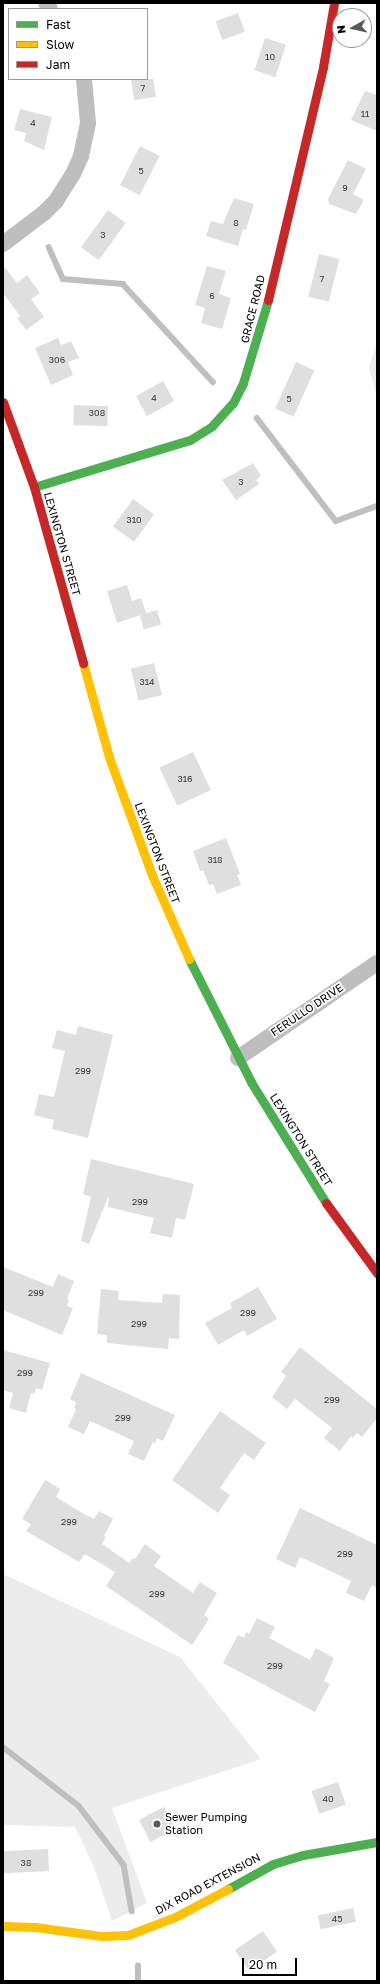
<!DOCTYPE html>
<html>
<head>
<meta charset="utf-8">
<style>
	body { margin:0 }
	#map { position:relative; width:380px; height:1984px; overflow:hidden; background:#fff; font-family:"Golos Text",sans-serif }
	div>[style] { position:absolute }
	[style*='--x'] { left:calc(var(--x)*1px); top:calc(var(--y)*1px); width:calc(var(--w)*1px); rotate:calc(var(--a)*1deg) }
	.green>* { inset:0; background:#ececec }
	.stream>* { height:5.5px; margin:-2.75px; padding:0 2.75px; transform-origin:2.75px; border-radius:2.75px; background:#bfbfbf }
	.building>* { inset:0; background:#dfdfdf; transform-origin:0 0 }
	.street>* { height:16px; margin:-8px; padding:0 8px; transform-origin:8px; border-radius:8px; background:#bebebe }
	.fast>* { height:9px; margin:-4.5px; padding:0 4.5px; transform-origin:4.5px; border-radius:4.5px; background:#4caf50 }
	.slow>* { height:9px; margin:-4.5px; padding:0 4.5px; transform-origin:4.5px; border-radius:4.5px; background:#ffc107 }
	.jam>* { height:9px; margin:-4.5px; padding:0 4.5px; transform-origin:4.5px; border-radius:4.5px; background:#c62828 }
	.dots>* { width:11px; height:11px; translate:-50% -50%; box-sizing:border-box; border:2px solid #fff; border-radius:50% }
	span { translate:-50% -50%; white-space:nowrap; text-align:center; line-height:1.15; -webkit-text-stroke:3.5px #fff; paint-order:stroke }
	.number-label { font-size:9px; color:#383838 }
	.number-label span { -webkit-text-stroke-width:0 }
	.street-label { font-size:11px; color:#000 }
	.poi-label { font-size:11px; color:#000 }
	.left { translate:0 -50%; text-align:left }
	.frame { position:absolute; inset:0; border:4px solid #000; pointer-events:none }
	.legend { position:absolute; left:8px; top:8px; width:140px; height:72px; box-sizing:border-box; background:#fff; border:1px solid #999; margin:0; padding:5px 7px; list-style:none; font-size:12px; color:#000 }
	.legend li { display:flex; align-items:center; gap:8px; height:20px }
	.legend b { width:20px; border:1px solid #999 }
	.north { position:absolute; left:332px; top:8px; width:40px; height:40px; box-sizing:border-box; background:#fff; border:1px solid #999; border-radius:50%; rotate:262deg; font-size:11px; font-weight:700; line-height:16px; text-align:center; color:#000 }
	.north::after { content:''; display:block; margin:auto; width:14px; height:18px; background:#595959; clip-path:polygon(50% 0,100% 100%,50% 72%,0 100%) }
	.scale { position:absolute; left:242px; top:1958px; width:55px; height:18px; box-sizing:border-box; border:2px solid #000; border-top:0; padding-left:5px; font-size:12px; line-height:14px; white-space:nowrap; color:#000; -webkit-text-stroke:3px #fff; paint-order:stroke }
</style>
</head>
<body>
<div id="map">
	<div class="green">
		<i style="clip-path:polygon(377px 342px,377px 397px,369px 367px)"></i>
		<i style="clip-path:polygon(3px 1574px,180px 1657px,261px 1759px,112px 1808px,147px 1903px,112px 1921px,94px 1867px,75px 1827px,3px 1825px)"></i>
	</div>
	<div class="stream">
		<i style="--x:49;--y:247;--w:35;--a:66"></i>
		<i style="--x:63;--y:279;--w:60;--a:4.8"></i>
		<i style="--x:123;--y:284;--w:133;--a:47.4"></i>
		<i style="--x:257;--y:418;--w:130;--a:52.5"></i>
		<i style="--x:336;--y:521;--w:44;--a:-20.1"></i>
		<i style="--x:3;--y:1747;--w:96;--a:37.8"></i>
		<i style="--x:79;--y:1806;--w:74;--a:52.7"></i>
		<i style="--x:124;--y:1865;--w:47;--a:80.1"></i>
		<i style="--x:138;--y:1981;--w:15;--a:-90"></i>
	</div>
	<div class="building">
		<i style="left:238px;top:13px;width:20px;height:24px;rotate:70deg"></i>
		<i style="left:265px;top:38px;width:22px;height:34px;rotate:18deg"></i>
		<i style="clip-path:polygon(131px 79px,153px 79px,156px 97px,134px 100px)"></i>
		<i style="clip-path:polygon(365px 91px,377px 95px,377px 131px,351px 120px)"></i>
		<i style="clip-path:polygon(20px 109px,52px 117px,44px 150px,24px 141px,26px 133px,14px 130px)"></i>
		<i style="left:140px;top:146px;width:22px;height:44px;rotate:27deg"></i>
		<i style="clip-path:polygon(348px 160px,366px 169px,353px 194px,364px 200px,356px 214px,329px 204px,328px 199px)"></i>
		<i style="clip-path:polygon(234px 198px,254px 204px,246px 230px,243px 229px,238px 246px,206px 236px,211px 221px,223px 224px)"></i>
		<i style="left:108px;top:210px;width:22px;height:46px;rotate:36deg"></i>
		<i style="left:319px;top:254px;width:21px;height:44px;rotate:14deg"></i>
		<i style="clip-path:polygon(3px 265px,17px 283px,27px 275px,40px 293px,31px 299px,44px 317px,26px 330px,17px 318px,20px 316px,3px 293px)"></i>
		<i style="clip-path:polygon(207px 266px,226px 271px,219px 294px,231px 298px,222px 329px,201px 323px,205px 308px,195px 305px)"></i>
		<i style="clip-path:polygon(58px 338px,61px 345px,71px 341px,79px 358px,68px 362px,73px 375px,51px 385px,35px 348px)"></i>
		<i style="left:296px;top:362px;width:20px;height:51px;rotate:24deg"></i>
		<i style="left:163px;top:381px;width:23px;height:31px;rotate:61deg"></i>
		<i style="left:74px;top:405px;width:34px;height:20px;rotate:2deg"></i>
		<i style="clip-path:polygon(253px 463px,261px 476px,256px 480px,259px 484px,236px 500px,222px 480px)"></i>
		<i style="left:133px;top:499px;width:26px;height:34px;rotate:36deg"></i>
		<i style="clip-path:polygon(127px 585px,132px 601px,141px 598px,146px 613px,117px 623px,107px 591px)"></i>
		<i style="left:157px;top:610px;width:15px;height:18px;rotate:74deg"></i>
		<i style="left:154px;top:663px;width:33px;height:24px;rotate:76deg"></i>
		<i style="left:193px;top:752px;width:42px;height:37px;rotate:65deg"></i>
		<i style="clip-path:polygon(226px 838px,240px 874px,237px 875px,241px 885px,217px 894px,213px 884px,209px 885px,203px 870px,200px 871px,193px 851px)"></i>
		<i style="clip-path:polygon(78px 1026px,113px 1035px,88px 1138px,52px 1129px,54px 1120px,34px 1115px,39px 1094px,54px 1097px,65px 1051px,52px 1048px,57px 1030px,76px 1035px)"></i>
		<i style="clip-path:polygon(91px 1159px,194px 1184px,185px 1220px,176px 1218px,172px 1238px,150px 1233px,154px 1218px,108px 1207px,109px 1195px,89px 1244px,81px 1241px,91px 1197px,83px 1194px)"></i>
		<i style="clip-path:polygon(3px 1267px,53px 1287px,58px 1274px,74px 1281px,67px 1299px,69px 1300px,67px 1306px,73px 1308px,62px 1335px,3px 1310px)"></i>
		<i style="clip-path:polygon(258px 1287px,277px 1319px,247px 1336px,244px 1330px,218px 1345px,205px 1323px,232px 1308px,230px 1303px)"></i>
		<i style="clip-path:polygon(101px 1289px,119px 1291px,118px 1300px,162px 1303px,163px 1294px,180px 1295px,179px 1339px,169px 1338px,168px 1349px,107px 1343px,107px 1335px,97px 1334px)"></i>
		<i style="clip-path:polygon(300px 1347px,377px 1409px,377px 1418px,362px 1437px,357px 1433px,353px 1438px,351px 1436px,340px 1451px,324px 1438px,332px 1428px,295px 1399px,287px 1409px,272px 1397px,286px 1376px,281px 1372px)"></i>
		<i style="clip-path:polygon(3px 1350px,50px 1363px,42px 1390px,36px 1388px,34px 1394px,31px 1393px,26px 1413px,9px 1408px,13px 1393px,3px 1390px)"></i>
		<i style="clip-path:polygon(81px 1373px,175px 1415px,163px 1441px,157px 1438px,155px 1443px,153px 1442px,144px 1461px,128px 1454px,134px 1441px,90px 1421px,84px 1434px,68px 1427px,76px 1409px,74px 1408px,76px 1402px,70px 1399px)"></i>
		<i style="clip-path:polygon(220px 1411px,266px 1443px,254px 1460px,244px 1453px,220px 1488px,230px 1495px,218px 1513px,172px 1480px)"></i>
		<i style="clip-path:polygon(45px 1480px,60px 1489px,56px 1497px,84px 1514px,94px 1519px,99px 1511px,113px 1519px,104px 1536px,106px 1537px,102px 1544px,129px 1563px,133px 1558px,135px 1559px,145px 1544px,161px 1556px,154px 1566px,193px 1593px,200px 1582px,217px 1593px,204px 1615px,209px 1619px,192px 1645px,106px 1586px,115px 1572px,85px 1554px,79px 1562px,26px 1531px,31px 1524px,22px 1519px)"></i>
		<i style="clip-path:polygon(300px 1508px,377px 1545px,377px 1588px,372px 1585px,364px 1601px,346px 1593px,351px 1581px,320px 1566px,300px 1557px,295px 1568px,276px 1559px)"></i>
		<i style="clip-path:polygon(257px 1618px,275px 1627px,269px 1638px,310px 1660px,316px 1648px,334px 1658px,324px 1681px,330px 1684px,315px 1712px,223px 1663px,238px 1635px,244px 1638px,246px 1632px,249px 1634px)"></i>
		<i style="left:338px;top:1782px;width:24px;height:28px;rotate:71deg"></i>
		<i style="left:164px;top:1807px;width:25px;height:28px;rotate:63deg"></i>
		<i style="left:48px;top:1849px;width:22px;height:45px;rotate:87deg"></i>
		<i style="left:353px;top:1908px;width:14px;height:36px;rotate:78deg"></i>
		<i style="left:263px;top:1931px;width:25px;height:34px;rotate:56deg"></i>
	</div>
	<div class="street">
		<i style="--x:46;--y:3;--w:7;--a:56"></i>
		<i style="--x:3;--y:244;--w:51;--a:-37.1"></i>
		<i style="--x:44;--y:213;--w:17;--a:-45"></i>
		<i style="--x:56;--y:201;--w:34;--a:-58"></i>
		<i style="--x:74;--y:172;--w:17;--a:-66"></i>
		<i style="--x:81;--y:156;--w:34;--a:-78"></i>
		<i style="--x:88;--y:123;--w:44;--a:-95.2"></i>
		<i style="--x:238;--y:1058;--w:168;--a:-34.4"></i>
	</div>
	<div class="fast">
		<i style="--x:34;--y:487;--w:163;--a:-16.8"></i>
		<i style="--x:190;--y:440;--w:26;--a:-32"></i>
		<i style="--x:212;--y:426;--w:31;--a:-48"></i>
		<i style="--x:233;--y:403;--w:22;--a:-63"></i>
		<i style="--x:243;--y:383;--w:87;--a:-73.2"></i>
		<i style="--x:189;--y:959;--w:138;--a:63.2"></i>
		<i style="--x:251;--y:1082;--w:142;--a:58.2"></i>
		<i style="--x:228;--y:1889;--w:51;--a:-29.1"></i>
		<i style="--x:273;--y:1864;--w:31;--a:-17"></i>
		<i style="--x:303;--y:1855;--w:75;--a:-10"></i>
	</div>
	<div class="slow">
		<i style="--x:83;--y:663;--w:98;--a:74.5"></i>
		<i style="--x:109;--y:757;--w:126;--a:70"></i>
		<i style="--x:152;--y:875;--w:92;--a:66.2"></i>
		<i style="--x:3;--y:1926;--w:32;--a:2"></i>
		<i style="--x:35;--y:1927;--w:68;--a:7.7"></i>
		<i style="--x:102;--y:1936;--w:26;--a:-2"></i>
		<i style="--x:128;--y:1935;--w:50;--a:-21"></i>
		<i style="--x:175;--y:1917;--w:60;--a:-27.8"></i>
	</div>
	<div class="jam">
		<i style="--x:268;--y:300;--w:239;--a:-76.7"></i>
		<i style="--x:323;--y:67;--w:65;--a:-80.2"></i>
		<i style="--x:3;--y:402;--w:90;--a:70"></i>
		<i style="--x:34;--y:487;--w:183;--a:74.4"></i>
		<i style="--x:326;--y:1203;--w:87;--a:53.9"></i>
	</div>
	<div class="dots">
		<i style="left:157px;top:1824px;background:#595959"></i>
	</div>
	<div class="number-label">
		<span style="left:270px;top:57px">10</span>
		<span style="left:143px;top:88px">7</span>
		<span style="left:365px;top:114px">11</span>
		<span style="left:33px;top:123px">4</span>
		<span style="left:141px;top:171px">5</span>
		<span style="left:345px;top:188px">9</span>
		<span style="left:236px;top:223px">8</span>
		<span style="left:103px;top:235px">3</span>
		<span style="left:322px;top:279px">7</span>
		<span style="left:212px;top:296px">6</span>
		<span style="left:57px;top:360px">306</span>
		<span style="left:154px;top:398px">4</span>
		<span style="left:289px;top:399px">5</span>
		<span style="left:97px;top:413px">308</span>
		<span style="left:241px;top:482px">3</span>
		<span style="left:134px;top:520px">310</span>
		<span style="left:147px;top:682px">314</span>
		<span style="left:185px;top:779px">316</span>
		<span style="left:215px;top:860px">318</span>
		<span style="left:83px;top:1071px">299</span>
		<span style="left:140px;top:1202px">299</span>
		<span style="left:36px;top:1293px">299</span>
		<span style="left:248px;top:1313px">299</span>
		<span style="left:139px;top:1324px">299</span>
		<span style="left:25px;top:1373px">299</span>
		<span style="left:332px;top:1400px">299</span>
		<span style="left:123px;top:1418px">299</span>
		<span style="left:69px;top:1522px">299</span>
		<span style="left:345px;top:1554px">299</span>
		<span style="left:157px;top:1594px">299</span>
		<span style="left:275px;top:1666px">299</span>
		<span style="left:328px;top:1799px">40</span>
		<span style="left:26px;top:1863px">38</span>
		<span style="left:337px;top:1919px">45</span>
	</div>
	<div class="street-label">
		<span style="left:253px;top:309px;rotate:-76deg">GRACE ROAD</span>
		<span style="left:62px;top:544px;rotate:74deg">LEXINGTON STREET</span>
		<span style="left:157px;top:853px;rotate:69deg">LEXINGTON STREET</span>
		<span style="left:307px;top:1010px;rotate:-34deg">FERULLO DRIVE</span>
		<span style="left:301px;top:1140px;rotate:58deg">LEXINGTON STREET</span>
		<span style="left:208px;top:1884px;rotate:-28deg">DIX ROAD EXTENSION</span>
	</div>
	<div class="poi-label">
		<span class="left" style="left:165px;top:1824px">Sewer Pumping<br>Station</span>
	</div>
	<div class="frame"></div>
	<ul class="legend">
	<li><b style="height:5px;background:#4caf50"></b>Fast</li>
	<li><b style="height:5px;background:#ffc107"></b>Slow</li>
	<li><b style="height:5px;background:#c62828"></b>Jam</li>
	</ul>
	<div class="north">N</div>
	<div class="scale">20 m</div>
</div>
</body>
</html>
